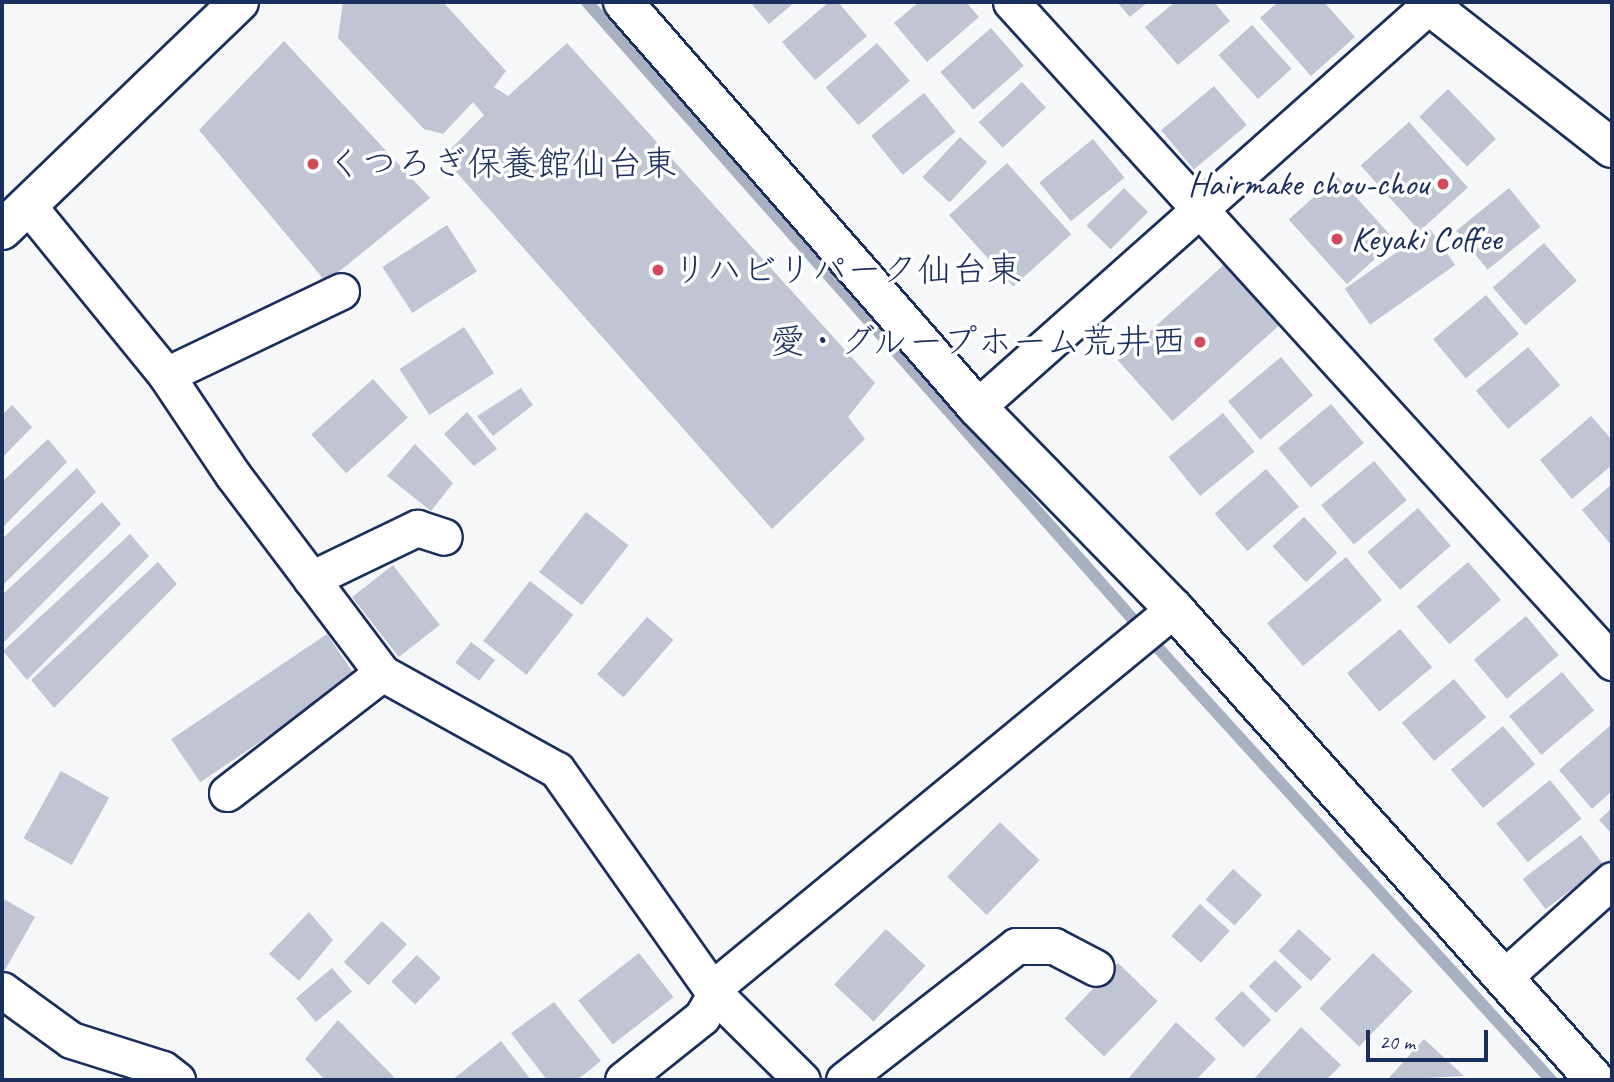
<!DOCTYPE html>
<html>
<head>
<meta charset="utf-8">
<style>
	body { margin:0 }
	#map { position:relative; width:1614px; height:1082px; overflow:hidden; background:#f6f7f9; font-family:Caveat,"Klee One",sans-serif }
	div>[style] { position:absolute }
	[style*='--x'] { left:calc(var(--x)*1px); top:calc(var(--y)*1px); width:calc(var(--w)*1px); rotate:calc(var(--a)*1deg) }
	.stream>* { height:12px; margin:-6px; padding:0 6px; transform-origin:6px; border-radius:6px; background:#a9b0c1 }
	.building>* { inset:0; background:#c0c4d3; transform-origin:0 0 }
	.roads { filter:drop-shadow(2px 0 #1b2f5e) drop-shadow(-2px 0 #1b2f5e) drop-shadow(0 2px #1b2f5e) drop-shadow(0 -2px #1b2f5e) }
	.minor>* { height:35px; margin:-17.5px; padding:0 17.5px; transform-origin:17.5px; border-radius:17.5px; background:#fff }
	.tertiary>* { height:38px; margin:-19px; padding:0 19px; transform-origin:19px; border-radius:19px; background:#fff }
	.dots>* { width:19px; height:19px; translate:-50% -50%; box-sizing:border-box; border:4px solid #fff; border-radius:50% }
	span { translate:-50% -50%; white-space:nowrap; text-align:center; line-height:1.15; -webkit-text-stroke:7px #fff; paint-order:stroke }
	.poi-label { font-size:35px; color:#1b2f5e }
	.left { translate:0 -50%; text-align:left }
	.right { translate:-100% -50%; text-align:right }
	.frame { position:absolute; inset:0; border:4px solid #1b2f5e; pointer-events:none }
	.scale { position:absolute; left:1366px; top:1030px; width:122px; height:32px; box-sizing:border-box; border:4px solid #1b2f5e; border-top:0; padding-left:9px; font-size:21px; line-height:24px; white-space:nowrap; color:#1b2f5e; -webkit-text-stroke:5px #fff; paint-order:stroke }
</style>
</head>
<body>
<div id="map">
	<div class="stream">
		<i style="--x:587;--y:2;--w:877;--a:48.51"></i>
		<i style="--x:1168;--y:659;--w:569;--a:47.71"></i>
	</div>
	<div class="building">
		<i style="clip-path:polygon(343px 2px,443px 2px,506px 71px,494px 87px,508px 96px,567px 43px,875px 383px,848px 417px,865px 439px,772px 529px,443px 157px,484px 115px,473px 102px,443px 134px,424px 129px,338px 38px)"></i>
		<i style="clip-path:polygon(750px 2px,795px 2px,769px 24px)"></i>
		<i style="clip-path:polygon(829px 2px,838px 2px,867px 36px,815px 80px,782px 42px)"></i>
		<i style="clip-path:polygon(919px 2px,966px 2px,979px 17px,927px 62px,894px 23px)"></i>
		<i style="clip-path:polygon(1117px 2px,1148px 2px,1130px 17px)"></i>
		<i style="clip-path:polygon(1175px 2px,1214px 2px,1230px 21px,1178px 65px,1145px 27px)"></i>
		<i style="clip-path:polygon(1278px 2px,1324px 2px,1355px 37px,1311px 76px,1260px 18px)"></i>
		<i style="left:1252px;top:25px;width:59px;height:45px;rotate:48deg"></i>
		<i style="left:991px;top:28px;width:50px;height:67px;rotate:49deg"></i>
		<i style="clip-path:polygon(284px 41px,430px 198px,326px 282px,199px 130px)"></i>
		<i style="left:877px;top:43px;width:50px;height:68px;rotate:49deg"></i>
		<i style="left:1022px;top:82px;width:35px;height:59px;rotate:47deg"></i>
		<i style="left:1214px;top:86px;width:51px;height:69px;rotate:50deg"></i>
		<i style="left:1448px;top:89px;width:69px;height:40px;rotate:46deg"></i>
		<i style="left:924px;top:93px;width:50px;height:68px;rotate:51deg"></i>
		<i style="left:1409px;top:122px;width:88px;height:65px;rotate:48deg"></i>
		<i style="left:960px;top:137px;width:37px;height:55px;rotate:43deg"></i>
		<i style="left:1093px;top:139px;width:50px;height:69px;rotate:51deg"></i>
		<i style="left:1007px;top:163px;width:96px;height:78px;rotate:48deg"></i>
		<i style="left:1337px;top:176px;width:87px;height:65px;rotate:48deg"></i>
		<i style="left:1124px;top:188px;width:34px;height:53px;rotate:45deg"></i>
		<i style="left:1509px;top:188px;width:50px;height:68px;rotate:51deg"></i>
		<i style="left:447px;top:225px;width:55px;height:77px;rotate:57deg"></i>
		<i style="left:1430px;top:229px;width:44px;height:104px;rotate:55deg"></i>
		<i style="left:1544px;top:243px;width:50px;height:68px;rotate:49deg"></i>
		<i style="left:1227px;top:262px;width:82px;height:147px;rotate:48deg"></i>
		<i style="left:1486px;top:295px;width:51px;height:69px;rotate:50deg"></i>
		<i style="left:464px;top:327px;width:55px;height:77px;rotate:57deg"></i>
		<i style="left:1528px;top:347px;width:50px;height:68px;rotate:50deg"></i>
		<i style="left:1281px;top:357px;width:50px;height:69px;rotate:50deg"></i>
		<i style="left:373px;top:379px;width:52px;height:83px;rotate:48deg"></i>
		<i style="clip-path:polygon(521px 388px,533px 405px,493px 436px,477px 416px)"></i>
		<i style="left:1331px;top:404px;width:51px;height:69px;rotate:50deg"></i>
		<i style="clip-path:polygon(12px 405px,32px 427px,2px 458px,2px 415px)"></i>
		<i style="clip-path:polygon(467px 412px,497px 449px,474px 466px,444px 434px)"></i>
		<i style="left:1223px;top:413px;width:50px;height:70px;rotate:51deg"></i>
		<i style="clip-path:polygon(1591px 416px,1612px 440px,1612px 465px,1572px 499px,1540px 460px)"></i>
		<i style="clip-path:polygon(48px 439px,67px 462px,2px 528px,2px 482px)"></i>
		<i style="clip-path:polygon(415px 444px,453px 483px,431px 511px,387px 476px)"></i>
		<i style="left:1374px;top:461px;width:51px;height:69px;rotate:50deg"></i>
		<i style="clip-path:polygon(77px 468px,96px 492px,2px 586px,2px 539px)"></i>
		<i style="left:1266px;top:469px;width:50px;height:68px;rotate:49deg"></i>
		<i style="clip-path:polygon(1612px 484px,1612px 546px,1582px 510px)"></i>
		<i style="clip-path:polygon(102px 502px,121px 524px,2px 644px,2px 595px)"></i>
		<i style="left:1418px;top:508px;width:50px;height:67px;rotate:49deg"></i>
		<i style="left:586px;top:512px;width:54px;height:76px;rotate:38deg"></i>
		<i style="left:1304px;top:517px;width:49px;height:43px;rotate:47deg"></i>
		<i style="clip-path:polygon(130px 534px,149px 556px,27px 680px,3px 651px)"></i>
		<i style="left:1346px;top:557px;width:56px;height:103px;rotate:50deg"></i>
		<i style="clip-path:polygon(158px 562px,177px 584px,54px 708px,31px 680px)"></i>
		<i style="left:1468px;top:562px;width:50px;height:68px;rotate:49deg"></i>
		<i style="left:393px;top:565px;width:76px;height:52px;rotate:52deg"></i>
		<i style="left:530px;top:581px;width:55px;height:76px;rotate:38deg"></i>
		<i style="left:1526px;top:616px;width:51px;height:68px;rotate:50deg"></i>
		<i style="left:647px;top:617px;width:35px;height:76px;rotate:41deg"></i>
		<i style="left:1400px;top:629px;width:50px;height:69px;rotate:50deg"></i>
		<i style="left:327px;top:634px;width:52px;height:188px;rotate:56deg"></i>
		<i style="left:471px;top:642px;width:30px;height:26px;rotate:37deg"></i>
		<i style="left:1562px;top:672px;width:50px;height:69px;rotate:50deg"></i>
		<i style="left:1454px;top:679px;width:50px;height:68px;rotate:50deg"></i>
		<i style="clip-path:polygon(1612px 724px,1612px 791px,1592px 809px,1559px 770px)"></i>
		<i style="left:1503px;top:726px;width:50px;height:68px;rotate:50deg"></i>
		<i style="left:61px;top:771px;width:55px;height:77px;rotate:29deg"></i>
		<i style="left:1550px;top:780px;width:50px;height:69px;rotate:51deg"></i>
		<i style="clip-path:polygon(1612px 808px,1612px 834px,1599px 820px)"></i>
		<i style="left:1000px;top:822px;width:55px;height:76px;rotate:44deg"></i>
		<i style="left:1581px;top:835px;width:38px;height:73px;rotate:53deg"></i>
		<i style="left:1233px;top:869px;width:39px;height:41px;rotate:42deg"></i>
		<i style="clip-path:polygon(2px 898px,35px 917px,2px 975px)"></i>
		<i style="left:1200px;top:904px;width:40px;height:43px;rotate:42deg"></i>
		<i style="clip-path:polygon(309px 912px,333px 940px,299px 981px,269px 954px)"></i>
		<i style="left:382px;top:921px;width:34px;height:56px;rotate:43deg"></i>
		<i style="left:886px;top:929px;width:54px;height:76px;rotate:43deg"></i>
		<i style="left:1299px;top:929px;width:44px;height:30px;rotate:43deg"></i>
		<i style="left:639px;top:953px;width:56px;height:77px;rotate:52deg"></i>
		<i style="left:1373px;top:953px;width:55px;height:77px;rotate:44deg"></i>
		<i style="left:417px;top:955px;width:33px;height:37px;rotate:44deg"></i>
		<i style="left:1275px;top:960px;width:38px;height:37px;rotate:45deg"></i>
		<i style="left:1118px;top:963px;width:55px;height:77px;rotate:44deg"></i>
		<i style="left:332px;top:968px;width:31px;height:47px;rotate:50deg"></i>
		<i style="left:1242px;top:991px;width:41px;height:39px;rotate:45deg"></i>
		<i style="clip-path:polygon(554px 1002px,601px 1061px,577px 1080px,547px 1080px,511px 1033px)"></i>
		<i style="clip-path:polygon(338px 1020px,394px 1077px,390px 1080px,325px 1080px,305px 1059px)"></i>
		<i style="clip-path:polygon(1176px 1022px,1216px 1059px,1196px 1080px,1127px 1080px)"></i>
		<i style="clip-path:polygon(1301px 1027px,1341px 1065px,1326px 1080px,1253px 1080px)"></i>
		<i style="clip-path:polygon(1424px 1039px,1464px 1076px,1387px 1080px)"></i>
		<i style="clip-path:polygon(501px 1041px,531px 1080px,452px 1080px)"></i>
	</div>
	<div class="roads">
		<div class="minor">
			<i style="--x:1011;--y:2;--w:893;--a:47.68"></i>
			<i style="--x:30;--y:208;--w:215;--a:50.8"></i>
			<i style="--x:166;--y:375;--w:120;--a:56.2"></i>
			<i style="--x:233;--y:475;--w:248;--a:53"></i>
			<i style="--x:382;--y:673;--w:200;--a:29"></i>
			<i style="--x:557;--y:770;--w:274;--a:54.8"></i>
			<i style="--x:715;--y:994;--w:122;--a:44.7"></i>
			<i style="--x:166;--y:375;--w:194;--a:-25.6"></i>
			<i style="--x:977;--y:407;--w:610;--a:-41.61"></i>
			<i style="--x:311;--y:579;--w:118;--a:-25.7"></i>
			<i style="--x:417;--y:528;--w:28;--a:18"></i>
			<i style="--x:227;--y:793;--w:196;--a:-37.7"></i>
			<i style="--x:1504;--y:977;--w:145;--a:-41.9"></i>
			<i style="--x:2;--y:990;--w:85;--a:35.9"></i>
			<i style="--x:71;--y:1040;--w:96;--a:17.5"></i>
			<i style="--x:163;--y:1069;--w:18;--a:38"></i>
			<i style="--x:623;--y:1080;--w:101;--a:-38.6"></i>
			<i style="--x:702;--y:1017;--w:43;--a:-60.4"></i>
			<i style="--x:723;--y:980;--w:584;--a:-39.44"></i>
			<i style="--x:844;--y:1080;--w:218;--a:-37.9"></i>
			<i style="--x:1016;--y:946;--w:38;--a:0"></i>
			<i style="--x:1054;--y:946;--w:47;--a:27.6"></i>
		</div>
		<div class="tertiary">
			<i style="--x:623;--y:2;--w:538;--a:48.84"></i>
			<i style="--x:977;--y:407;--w:282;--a:45.7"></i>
			<i style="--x:1174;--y:609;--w:632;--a:48.21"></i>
			<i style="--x:1425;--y:2;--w:237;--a:38"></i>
			<i style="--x:2;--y:230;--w:329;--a:-43.9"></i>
		</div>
	</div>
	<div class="dots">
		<i style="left:313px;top:164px;background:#d1495b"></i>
		<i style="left:1443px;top:184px;background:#d1495b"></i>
		<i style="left:1337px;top:239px;background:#d1495b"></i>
		<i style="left:658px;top:270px;background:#d1495b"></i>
		<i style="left:1200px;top:342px;background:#d1495b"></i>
	</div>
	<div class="poi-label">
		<span class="left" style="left:327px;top:164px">くつろぎ保養館仙台東</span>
		<span class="right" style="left:1429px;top:184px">Hairmake chou-chou</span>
		<span class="left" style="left:1351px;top:239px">Keyaki Coffee</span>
		<span class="left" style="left:672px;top:270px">リハビリパーク仙台東</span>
		<span class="right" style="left:1186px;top:342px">愛・グループホーム荒井西</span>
	</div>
	<div class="frame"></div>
	<div class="scale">20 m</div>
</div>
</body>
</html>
